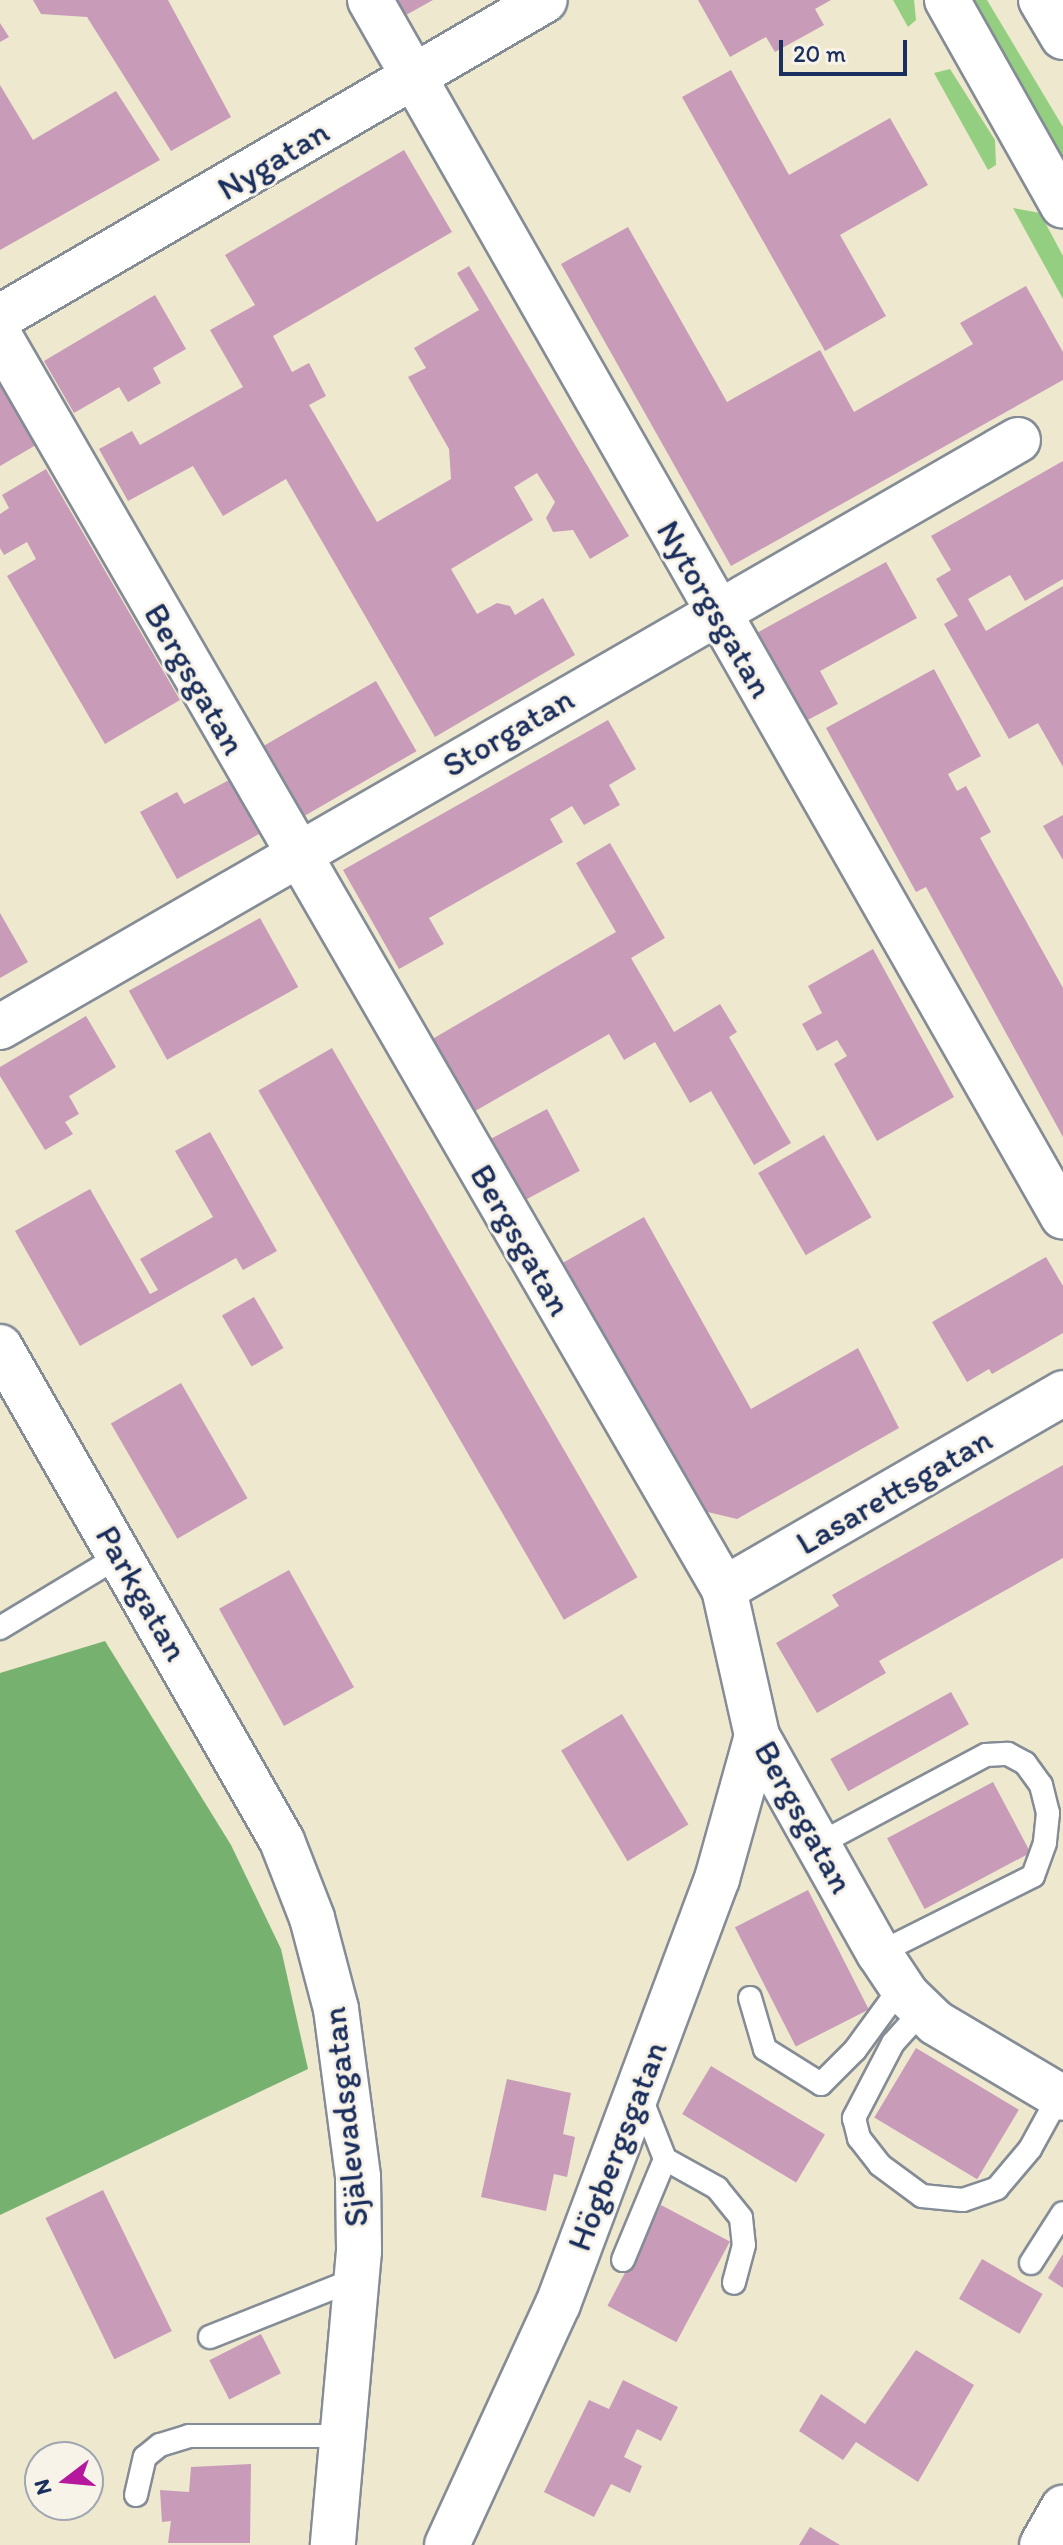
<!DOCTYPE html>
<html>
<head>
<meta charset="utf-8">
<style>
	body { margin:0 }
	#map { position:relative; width:1063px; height:2545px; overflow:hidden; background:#eee8ce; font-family:Itim,sans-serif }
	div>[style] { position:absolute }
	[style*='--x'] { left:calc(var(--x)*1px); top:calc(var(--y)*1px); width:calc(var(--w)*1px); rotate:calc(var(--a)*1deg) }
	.green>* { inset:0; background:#94ce81 }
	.forest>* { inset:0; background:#77b16f }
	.building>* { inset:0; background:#c89cb9; transform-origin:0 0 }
	.roads { filter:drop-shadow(2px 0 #848c96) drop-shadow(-2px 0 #848c96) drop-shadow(0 2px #848c96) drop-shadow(0 -2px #848c96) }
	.service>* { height:22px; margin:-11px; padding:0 11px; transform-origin:11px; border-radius:11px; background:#fff }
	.minor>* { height:44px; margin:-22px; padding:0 22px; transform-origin:22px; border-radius:22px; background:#fff }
	.tertiary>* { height:44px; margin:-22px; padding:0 22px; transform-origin:22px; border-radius:22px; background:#fff }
	.trunk>* { height:44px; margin:-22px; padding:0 22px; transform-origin:22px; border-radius:22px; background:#fff }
	span { translate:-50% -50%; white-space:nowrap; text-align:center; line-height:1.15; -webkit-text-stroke:6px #f7f3e8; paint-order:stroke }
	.street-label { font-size:34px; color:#1b2f5e }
	.north { position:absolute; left:24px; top:2441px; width:80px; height:80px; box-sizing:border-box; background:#f7f3e8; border:2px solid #9fa5b1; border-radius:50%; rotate:254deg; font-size:22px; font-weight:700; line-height:32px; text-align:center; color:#1b2f5e }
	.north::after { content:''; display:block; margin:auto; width:28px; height:36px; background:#b5179e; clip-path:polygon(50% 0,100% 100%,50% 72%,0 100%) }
	.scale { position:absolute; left:779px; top:40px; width:128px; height:36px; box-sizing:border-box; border:4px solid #1b2f5e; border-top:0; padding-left:10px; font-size:24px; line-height:28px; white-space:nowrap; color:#1b2f5e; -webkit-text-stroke:6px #f7f3e8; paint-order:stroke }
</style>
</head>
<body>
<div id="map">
	<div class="green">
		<i style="clip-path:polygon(893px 0,914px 0,916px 20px,908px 27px)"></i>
		<i style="clip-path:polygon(973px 0,987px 0,1063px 127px,1063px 157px)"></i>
		<i style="clip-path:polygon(950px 69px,995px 140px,996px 165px,988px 170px,934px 73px)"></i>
		<i style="clip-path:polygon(1013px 208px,1040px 213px,1063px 256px,1063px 299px)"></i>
	</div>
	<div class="forest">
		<i style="clip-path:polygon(105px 1641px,231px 1845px,281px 1949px,308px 2069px,0 2215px,0 1673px)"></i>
	</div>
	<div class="building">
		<i style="clip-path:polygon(33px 0,168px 0,231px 117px,171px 151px,87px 17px,41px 14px)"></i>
		<i style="clip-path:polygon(397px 0,433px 0,406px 15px)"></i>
		<i style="clip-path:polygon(698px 0,831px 0,815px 9px,824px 25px,775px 52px,766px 37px,730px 57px)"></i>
		<i style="clip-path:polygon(0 23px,9px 37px,0 42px)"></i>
		<i style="clip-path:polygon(731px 70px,789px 175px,890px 118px,928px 185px,840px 235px,886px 316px,825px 351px,682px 97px)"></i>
		<i style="clip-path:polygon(0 85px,33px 140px,116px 91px,160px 160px,0 250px)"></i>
		<i style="clip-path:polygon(404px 150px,452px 232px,273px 336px,292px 372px,309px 363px,326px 396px,309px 405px,377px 522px,451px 479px,449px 449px,408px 377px,426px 368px,414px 348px,479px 310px,457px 273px,469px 266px,629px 536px,590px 559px,573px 530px,553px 532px,546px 518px,555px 502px,537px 473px,514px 487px,533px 520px,451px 569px,477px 614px,497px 603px,510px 606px,515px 615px,543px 598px,575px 655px,435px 737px,286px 479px,223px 516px,193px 466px,128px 501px,99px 449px,132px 431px,140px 445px,243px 387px,210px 330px,255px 305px,225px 255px)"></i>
		<i style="clip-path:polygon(628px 227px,727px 402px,820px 350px,854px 412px,973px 344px,960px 323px,1026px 286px,1063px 352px,1063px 380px,731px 566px,561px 264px)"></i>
		<i style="clip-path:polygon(155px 295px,186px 349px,153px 368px,161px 383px,128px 402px,119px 387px,74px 413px,44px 361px)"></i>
		<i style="clip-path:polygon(0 383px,36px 445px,0 466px)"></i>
		<i style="clip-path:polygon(1063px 461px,1063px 579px,1025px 601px,1010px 575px,968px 599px,986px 631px,1063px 586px,1063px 767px,1038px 723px,1009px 739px,944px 624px,958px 616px,936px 579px,951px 570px,931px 536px)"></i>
		<i style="clip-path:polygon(46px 469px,180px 700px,105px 744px,7px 576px,36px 559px,27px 542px,4px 555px,0 548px,0 514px,9px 508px,2px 495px)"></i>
		<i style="clip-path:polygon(886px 562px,917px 618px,820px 671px,838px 704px,802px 723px,753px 635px)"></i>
		<i style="clip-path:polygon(934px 669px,981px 756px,948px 774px,957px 791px,966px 786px,991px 832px,980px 838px,1063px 988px,1063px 1137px,926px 887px,916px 892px,826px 728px)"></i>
		<i style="left:376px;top:681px;width:81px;height:129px;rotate:60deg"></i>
		<i style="clip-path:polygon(608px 720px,636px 769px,609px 785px,620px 805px,584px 825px,572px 806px,550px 819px,563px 842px,429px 918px,444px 944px,399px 969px,343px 870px)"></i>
		<i style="clip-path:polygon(229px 780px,259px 834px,177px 879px,140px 812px,177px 792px,184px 804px)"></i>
		<i style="clip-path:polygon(1063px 815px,1063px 860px,1043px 826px)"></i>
		<i style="clip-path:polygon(610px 843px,665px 938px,631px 958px,674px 1032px,720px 1004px,737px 1032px,729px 1037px,791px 1143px,754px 1165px,711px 1091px,690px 1103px,655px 1042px,624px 1060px,609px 1034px,470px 1114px,429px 1041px,616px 932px,576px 863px)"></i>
		<i style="clip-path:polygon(0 913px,28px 962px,0 978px)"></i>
		<i style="left:260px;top:918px;width:79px;height:150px;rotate:61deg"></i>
		<i style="clip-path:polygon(873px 949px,954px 1097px,877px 1141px,834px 1064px,847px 1056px,837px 1040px,817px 1051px,802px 1024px,822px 1013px,808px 986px)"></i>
		<i style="clip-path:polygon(86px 1016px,116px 1067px,69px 1096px,79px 1114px,65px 1122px,73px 1134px,45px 1150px,0 1076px,0 1067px)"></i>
		<i style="left:332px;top:1048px;width:611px;height:85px;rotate:60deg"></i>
		<i style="left:547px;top:1109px;width:70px;height:63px;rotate:62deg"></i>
		<i style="clip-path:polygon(210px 1132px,277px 1251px,243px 1270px,236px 1258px,80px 1346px,15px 1231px,90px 1189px,150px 1294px,158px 1290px,140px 1259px,213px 1217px,175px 1151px)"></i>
		<i style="left:824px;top:1135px;width:95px;height:76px;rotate:60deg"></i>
		<i style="clip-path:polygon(644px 1217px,751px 1409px,858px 1348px,899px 1428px,737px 1519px,695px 1509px,559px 1265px)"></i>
		<i style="clip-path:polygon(1046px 1257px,1063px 1286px,1063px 1333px,992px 1374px,989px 1369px,967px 1382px,932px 1322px)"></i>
		<i style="left:254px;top:1297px;width:59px;height:37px;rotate:60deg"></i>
		<i style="left:181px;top:1383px;width:133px;height:81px;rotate:60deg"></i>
		<i style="clip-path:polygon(1063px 1465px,1063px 1558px,879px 1661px,886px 1673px,817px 1713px,776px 1643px,839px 1606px,832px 1595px)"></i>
		<i style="left:289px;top:1570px;width:134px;height:80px;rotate:61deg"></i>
		<i style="left:951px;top:1692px;width:37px;height:138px;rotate:61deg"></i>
		<i style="left:622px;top:1714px;width:129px;height:71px;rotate:59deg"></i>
		<i style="left:993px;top:1782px;width:80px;height:120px;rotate:62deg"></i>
		<i style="left:808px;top:1890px;width:134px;height:82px;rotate:63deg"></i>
		<i style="left:916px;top:2048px;width:120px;height:81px;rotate:31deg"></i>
		<i style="left:711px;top:2066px;width:133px;height:56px;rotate:31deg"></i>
		<i style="clip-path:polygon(507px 2079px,571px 2093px,563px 2134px,575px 2137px,567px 2177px,554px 2174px,546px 2211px,481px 2197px)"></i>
		<i style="left:103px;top:2190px;width:157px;height:64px;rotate:64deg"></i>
		<i style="left:661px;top:2205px;width:78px;height:114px;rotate:28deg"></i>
		<i style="clip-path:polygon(1063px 2254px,1063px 2288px,1048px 2278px)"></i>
		<i style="left:982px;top:2259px;width:70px;height:46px;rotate:30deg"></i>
		<i style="left:261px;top:2334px;width:44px;height:58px;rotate:63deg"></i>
		<i style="clip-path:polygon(916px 2350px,974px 2385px,918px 2482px,856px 2442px,843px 2460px,799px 2431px,821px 2394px,865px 2424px)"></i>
		<i style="clip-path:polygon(623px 2380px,678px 2407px,661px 2441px,637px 2429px,624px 2457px,642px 2466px,630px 2493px,611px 2484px,594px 2517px,544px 2492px,589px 2400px,609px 2409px)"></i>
		<i style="clip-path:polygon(251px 2464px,250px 2543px,168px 2543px,171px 2521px,162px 2522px,160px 2490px,189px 2492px,191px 2467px)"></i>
		<i style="clip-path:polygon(810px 2527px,840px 2545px,799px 2545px)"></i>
	</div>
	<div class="roads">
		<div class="service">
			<i style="--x:0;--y:1628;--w:141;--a:-31.1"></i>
			<i style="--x:819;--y:1844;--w:189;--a:-28.1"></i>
			<i style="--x:986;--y:1755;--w:22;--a:-3"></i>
			<i style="--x:1008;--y:1754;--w:19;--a:28"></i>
			<i style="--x:1025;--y:1763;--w:27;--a:54"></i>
			<i style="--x:1041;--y:1785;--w:29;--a:76"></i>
			<i style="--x:1048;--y:1813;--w:30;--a:96"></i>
			<i style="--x:1045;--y:1843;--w:35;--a:110"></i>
			<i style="--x:1033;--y:1876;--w:172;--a:153.4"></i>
			<i style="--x:750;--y:1998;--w:53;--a:73.6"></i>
			<i style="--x:765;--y:2049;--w:66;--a:32"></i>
			<i style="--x:821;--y:2084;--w:48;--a:-45"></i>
			<i style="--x:855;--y:2050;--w:78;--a:-53.9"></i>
			<i style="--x:922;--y:2011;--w:43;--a:132.2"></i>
			<i style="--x:893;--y:2043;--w:85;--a:117.5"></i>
			<i style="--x:854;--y:2118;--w:21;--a:76"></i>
			<i style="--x:859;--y:2138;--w:34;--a:52"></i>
			<i style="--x:880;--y:2165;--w:52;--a:36.4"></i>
			<i style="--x:922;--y:2196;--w:41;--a:5.6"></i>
			<i style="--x:963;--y:2200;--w:36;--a:-19"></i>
			<i style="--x:997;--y:2188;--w:51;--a:-49.8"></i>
			<i style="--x:1030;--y:2149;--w:60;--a:-61.3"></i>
			<i style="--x:639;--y:2093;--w:71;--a:68.5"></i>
			<i style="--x:623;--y:2260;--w:109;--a:-67.4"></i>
			<i style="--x:665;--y:2159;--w:60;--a:29.1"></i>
			<i style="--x:717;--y:2188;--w:38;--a:51"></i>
			<i style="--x:741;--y:2218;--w:27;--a:84"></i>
			<i style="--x:744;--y:2245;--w:39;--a:105"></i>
			<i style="--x:1031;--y:2263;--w:59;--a:-57.4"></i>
			<i style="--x:210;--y:2337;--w:157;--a:-21.7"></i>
			<i style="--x:136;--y:2495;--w:39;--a:-77"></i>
			<i style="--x:145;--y:2457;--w:19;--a:-39"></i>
			<i style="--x:160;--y:2445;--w:30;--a:-17"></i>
			<i style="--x:189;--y:2436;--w:155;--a:0"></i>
		</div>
		<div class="minor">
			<i style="--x:370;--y:0;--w:1400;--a:60.34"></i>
			<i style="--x:0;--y:317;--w:630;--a:-30.18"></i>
			<i style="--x:0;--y:337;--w:1446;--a:59.96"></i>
			<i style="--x:724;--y:1589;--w:151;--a:77.3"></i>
			<i style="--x:757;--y:1736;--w:249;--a:60.7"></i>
			<i style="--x:879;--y:1953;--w:50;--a:56.3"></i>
			<i style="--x:907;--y:1995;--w:40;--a:44"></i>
			<i style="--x:936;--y:2023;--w:147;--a:30.6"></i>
			<i style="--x:0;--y:1027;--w:1175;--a:-29.97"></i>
			<i style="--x:0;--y:1347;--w:569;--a:60.28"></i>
			<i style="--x:282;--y:1841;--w:83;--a:68.7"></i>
			<i style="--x:312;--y:1918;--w:94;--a:75.2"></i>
			<i style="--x:336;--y:2009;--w:169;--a:82.5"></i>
			<i style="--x:358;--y:2177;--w:74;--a:89.2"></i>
			<i style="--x:359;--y:2251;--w:295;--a:95.1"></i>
			<i style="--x:724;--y:1589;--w:392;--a:-30"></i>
			<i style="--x:447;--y:2545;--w:265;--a:-65.3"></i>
			<i style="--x:558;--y:2304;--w:454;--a:-69.5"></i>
			<i style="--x:717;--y:1879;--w:148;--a:-74.4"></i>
		</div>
		<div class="tertiary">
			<i style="--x:1042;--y:2545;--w:43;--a:-60.4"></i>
		</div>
		<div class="trunk">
			<i style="--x:947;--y:0;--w:236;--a:60.6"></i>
			<i style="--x:1041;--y:0;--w:43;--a:59.3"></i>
		</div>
	</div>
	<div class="street-label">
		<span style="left:273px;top:160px;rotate:-31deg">Nygatan</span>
		<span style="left:715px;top:609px;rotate:60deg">Nytorgsgatan</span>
		<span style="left:195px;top:679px;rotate:60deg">Bergsgatan</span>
		<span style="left:508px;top:732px;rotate:-30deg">Storgatan</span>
		<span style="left:521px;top:1240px;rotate:60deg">Bergsgatan</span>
		<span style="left:894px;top:1491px;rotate:-30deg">Lasarettsgatan</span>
		<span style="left:142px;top:1593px;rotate:60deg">Parkgatan</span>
		<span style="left:804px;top:1817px;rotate:61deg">Bergsgatan</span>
		<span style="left:345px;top:2117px;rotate:-96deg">Själevadsgatan</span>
		<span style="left:617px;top:2146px;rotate:-69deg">Högbergsgatan</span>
	</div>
	<div class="north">N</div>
	<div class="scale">20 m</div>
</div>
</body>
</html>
